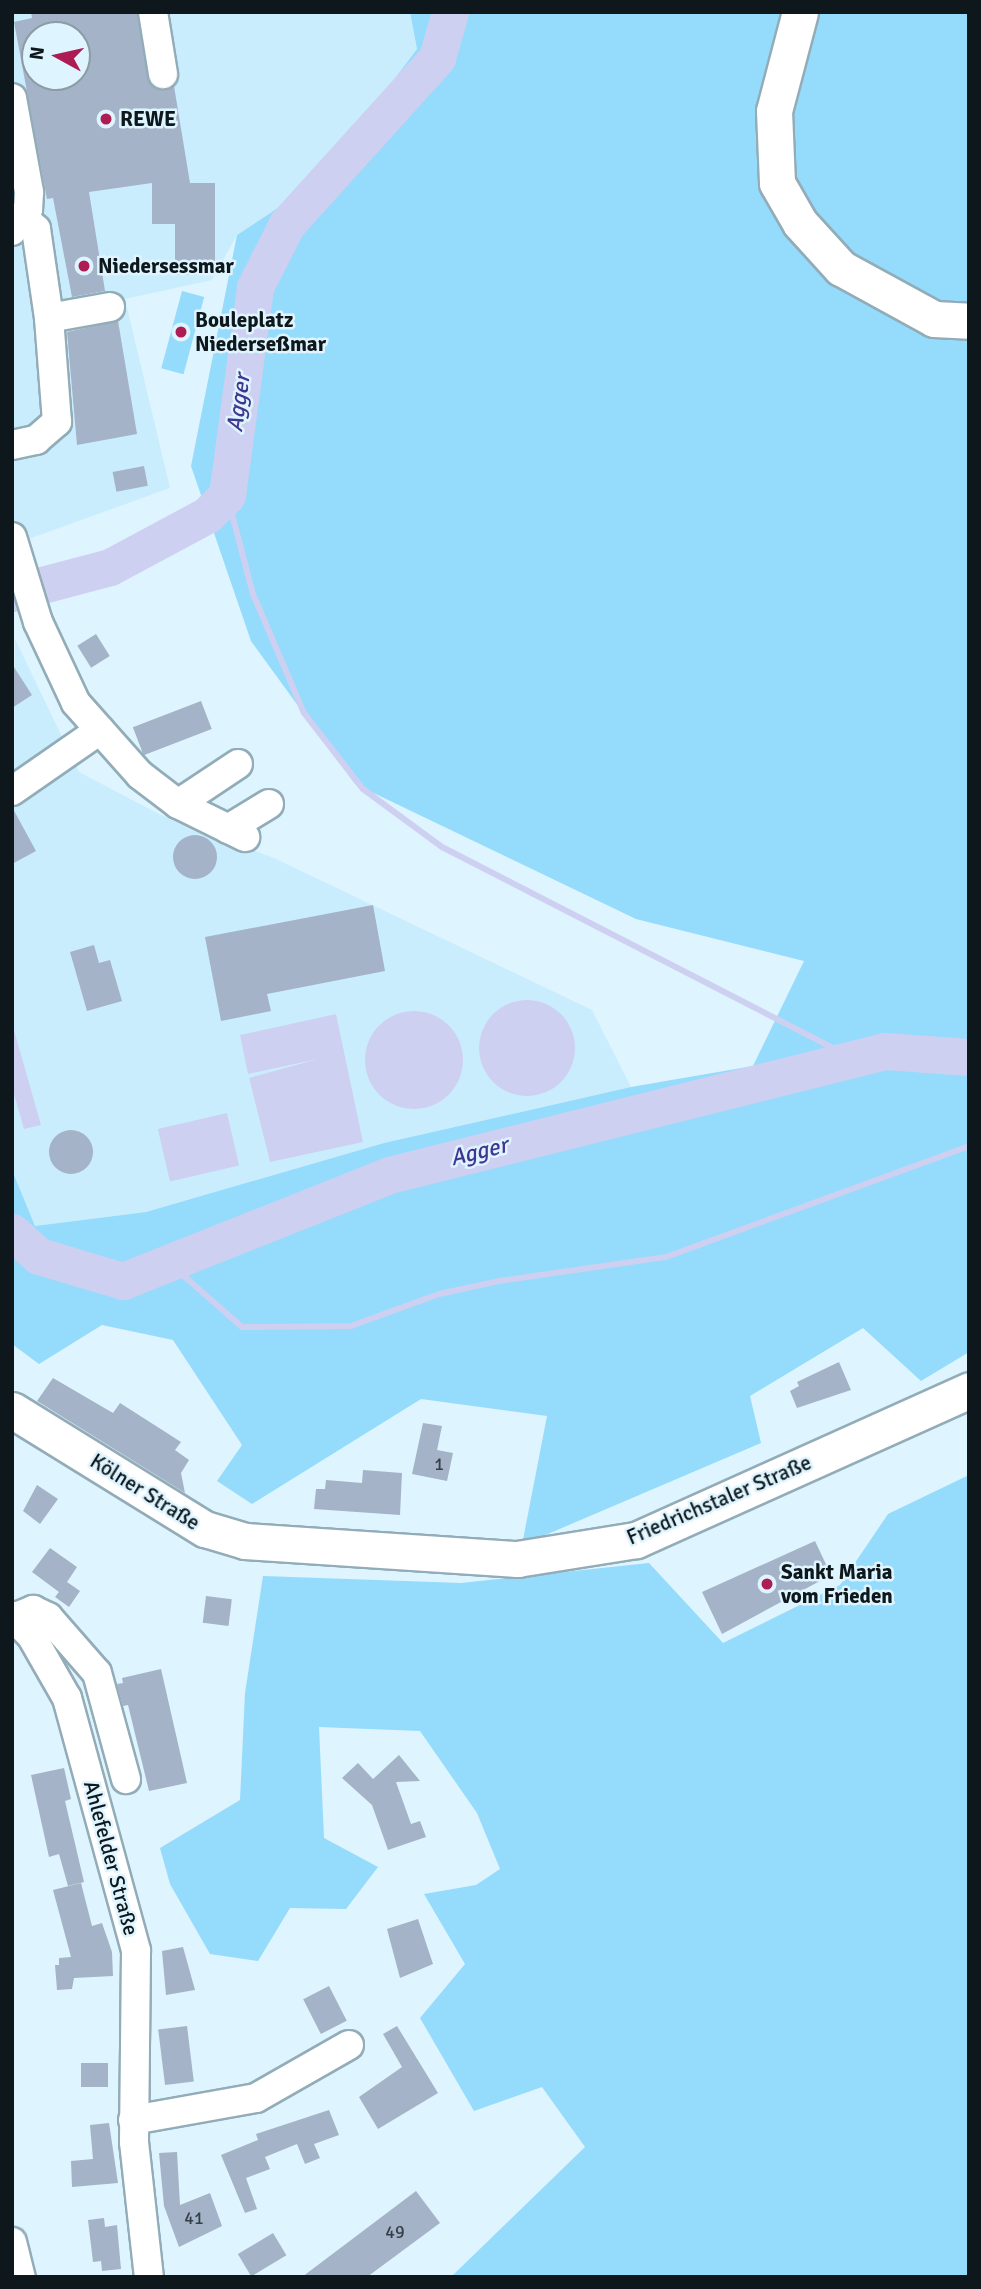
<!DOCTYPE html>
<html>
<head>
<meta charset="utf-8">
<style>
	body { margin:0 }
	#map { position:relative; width:981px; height:2289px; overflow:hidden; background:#def4fe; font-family:Signika,sans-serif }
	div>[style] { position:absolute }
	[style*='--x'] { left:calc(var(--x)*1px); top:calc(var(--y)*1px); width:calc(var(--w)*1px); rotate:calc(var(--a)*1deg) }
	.built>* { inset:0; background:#caedfe }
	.green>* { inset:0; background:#95dbfb; transform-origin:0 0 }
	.water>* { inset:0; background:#ced0f1; transform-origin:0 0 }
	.round { border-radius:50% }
	.stream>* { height:6px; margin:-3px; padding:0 3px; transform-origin:3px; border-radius:3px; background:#ced0f1 }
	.river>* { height:37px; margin:-18.5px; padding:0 18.5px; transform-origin:18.5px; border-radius:18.5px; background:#ced0f1 }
	.building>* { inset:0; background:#a4b3c7; transform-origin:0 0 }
	.roads { filter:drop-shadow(2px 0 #92acb8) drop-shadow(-2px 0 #92acb8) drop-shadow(0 2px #92acb8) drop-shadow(0 -2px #92acb8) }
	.minor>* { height:28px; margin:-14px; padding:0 14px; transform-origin:14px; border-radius:14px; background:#fff }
	.major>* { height:35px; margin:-17.5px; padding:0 17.5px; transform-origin:17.5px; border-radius:17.5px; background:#fff }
	.dots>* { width:19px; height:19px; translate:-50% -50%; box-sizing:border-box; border:4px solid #def4fe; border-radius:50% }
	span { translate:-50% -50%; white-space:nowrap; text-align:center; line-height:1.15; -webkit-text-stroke:5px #def4fe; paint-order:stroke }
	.number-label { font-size:18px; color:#343f47 }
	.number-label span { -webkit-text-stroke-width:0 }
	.poi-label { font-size:21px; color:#0e181c; font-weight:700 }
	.left { translate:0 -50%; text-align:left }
	.street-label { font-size:21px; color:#0e181c }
	.water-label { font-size:23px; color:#403591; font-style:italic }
	.frame { position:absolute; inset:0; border:14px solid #0e181c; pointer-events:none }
	.north { position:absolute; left:21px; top:21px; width:70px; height:70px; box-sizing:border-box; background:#def4fe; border:2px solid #8b9ca4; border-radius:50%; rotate:278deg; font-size:19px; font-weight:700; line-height:28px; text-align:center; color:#0e181c }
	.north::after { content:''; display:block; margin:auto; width:24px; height:32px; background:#ad1d54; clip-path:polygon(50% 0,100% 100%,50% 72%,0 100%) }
</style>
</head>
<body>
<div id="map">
	<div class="built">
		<i style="clip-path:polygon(evenodd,12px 12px,410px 12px,417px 49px,336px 158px,293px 198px,237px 235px,212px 280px,125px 299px,170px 488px,12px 545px,12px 12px,35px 35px,77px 35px,77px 77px,35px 77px,35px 35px)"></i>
		<i style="clip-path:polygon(15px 639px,79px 772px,161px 815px,274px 858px,592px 1010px,631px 1087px,384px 1143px,146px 1212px,35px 1226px,12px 1170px)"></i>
	</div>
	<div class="green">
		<i style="clip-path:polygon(410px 12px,969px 12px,969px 1352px,921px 1381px,863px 1328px,750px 1396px,761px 1443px,522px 1545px,547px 1416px,421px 1399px,252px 1504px,217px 1481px,242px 1445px,173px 1340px,102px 1325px,39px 1364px,12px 1344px,12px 1170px,35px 1226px,146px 1212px,384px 1143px,631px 1087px,753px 1066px,804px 961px,636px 919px,355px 784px,251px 641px,191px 466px,237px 235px,293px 198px,336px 157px,417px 49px)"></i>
		<i style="left:182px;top:291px;width:23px;height:80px;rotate:15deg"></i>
		<i style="clip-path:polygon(969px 1475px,969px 2277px,451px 2277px,585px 2147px,542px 2087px,474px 2111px,420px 2018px,465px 1964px,424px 1894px,476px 1885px,500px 1869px,477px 1813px,420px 1731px,319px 1727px,324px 1838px,378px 1867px,346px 1909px,290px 1908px,258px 1961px,210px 1954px,170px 1884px,160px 1848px,240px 1800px,245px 1693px,263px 1576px,461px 1583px,649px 1563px,723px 1643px,840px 1585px,888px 1514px)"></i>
	</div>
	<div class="water">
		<i class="round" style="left:479px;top:1000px;width:96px;height:96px"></i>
		<i class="round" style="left:365px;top:1011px;width:98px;height:98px"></i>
		<i style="clip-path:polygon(336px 1014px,363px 1142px,270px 1162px,249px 1078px,318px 1059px,248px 1074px,240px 1035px)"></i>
		<i style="clip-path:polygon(12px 1023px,41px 1125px,24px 1129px,12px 1087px)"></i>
		<i style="left:227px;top:1113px;width:54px;height:71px;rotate:77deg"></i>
	</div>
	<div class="stream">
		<i style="--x:227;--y:495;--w:102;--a:75.3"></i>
		<i style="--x:253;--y:594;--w:129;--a:66.8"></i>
		<i style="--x:304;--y:713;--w:96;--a:52.2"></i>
		<i style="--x:363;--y:789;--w:98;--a:36.3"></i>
		<i style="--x:442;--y:847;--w:464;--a:27.2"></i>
		<i style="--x:169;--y:1263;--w:97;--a:41.2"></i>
		<i style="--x:242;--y:1327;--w:109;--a:-0.5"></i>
		<i style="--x:351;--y:1326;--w:94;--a:-20"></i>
		<i style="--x:439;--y:1294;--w:61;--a:-12.2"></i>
		<i style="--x:499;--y:1281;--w:169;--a:-8.2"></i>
		<i style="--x:666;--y:1257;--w:323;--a:-20.1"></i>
	</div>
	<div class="river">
		<i style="--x:12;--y:593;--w:101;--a:-14.9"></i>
		<i style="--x:110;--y:567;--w:110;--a:-28.2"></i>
		<i style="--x:207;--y:515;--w:28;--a:-45"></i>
		<i style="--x:227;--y:495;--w:210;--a:-82.3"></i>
		<i style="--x:255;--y:287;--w:71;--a:-63.1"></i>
		<i style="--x:287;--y:224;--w:224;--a:-47.9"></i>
		<i style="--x:437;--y:58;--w:48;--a:-74.2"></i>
		<i style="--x:12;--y:1232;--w:36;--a:42"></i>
		<i style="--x:39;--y:1256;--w:88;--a:16.6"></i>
		<i style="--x:123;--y:1281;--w:286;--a:-21.7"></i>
		<i style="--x:389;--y:1175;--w:511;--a:-14.04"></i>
		<i style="--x:885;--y:1051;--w:84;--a:4.1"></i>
	</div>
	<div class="building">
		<i style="clip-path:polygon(evenodd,31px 12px,137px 12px,150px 84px,165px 90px,174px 86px,190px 183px,215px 183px,215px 275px,175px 275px,175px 224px,152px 224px,152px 183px,89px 192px,105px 291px,72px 297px,53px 198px,47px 199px,14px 22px,32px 18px,31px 12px,35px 35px,77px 35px,77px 77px,35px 77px,35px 35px)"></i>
		<i style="clip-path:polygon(118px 321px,137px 434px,77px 445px,67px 332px)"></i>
		<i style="left:144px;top:466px;width:20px;height:32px;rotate:79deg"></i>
		<i style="left:96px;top:634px;width:26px;height:22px;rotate:58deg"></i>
		<i style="clip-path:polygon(12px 664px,32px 695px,12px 708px)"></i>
		<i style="left:201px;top:701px;width:30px;height:73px;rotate:69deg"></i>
		<i style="clip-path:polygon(12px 807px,36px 851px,12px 864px)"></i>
		<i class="round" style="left:173px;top:835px;width:44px;height:44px"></i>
		<i style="clip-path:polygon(373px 905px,385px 971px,267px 994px,271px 1011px,221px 1021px,205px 937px)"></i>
		<i style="clip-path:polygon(94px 945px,99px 963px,110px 960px,122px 1001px,87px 1011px,70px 952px)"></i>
		<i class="round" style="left:49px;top:1130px;width:44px;height:44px"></i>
		<i style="clip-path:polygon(839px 1362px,851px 1390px,797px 1408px,790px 1391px,799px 1386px,797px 1382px)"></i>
		<i style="clip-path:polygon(53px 1378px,113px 1413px,120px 1403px,181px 1442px,175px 1450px,189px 1460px,181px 1473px,185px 1493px,37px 1401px)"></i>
		<i style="clip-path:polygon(423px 1423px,442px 1426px,437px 1450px,453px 1453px,447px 1481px,412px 1474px)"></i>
		<i style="clip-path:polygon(363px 1470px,402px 1473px,400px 1515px,314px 1509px,316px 1489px,325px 1489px,326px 1480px,362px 1483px)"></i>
		<i style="clip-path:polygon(37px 1485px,58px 1499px,40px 1524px,23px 1511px)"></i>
		<i style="clip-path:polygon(815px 1541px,831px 1575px,722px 1634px,702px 1592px)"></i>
		<i style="clip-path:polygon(50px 1548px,77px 1567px,67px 1582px,80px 1591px,69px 1607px,55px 1597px,59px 1592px,32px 1572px)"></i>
		<i style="left:206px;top:1596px;width:26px;height:27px;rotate:7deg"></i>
		<i style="clip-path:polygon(161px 1669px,187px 1783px,149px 1791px,128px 1705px,123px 1706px,117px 1684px,123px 1683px,122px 1678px)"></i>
		<i style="clip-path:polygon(399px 1755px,420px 1781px,396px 1782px,411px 1824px,420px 1821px,426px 1837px,388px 1850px,372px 1805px,342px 1778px,358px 1763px,373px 1779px)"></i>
		<i style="clip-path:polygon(64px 1768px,71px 1799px,65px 1801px,84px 1882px,68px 1886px,59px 1854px,49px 1857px,31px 1775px)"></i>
		<i style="clip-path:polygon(81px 1883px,92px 1926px,102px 1923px,112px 1952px,113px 1976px,74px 1978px,72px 1989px,57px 1990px,55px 1965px,59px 1965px,59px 1958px,71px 1957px,53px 1890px)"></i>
		<i style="clip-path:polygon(418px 1919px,433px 1964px,400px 1978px,387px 1929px)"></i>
		<i style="clip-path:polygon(183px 1947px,195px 1990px,166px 1995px,162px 1951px)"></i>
		<i style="left:329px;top:1986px;width:39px;height:29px;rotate:63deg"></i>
		<i style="left:187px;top:2026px;width:56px;height:29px;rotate:83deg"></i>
		<i style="clip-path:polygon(397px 2026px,438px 2093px,378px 2129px,359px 2097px,402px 2067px,383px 2034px)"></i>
		<i style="left:108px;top:2063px;width:24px;height:27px;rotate:90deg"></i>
		<i style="clip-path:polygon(329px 2110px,339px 2135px,314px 2144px,320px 2158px,305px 2164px,297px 2144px,265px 2157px,270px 2169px,246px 2178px,257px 2209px,245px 2213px,221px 2155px,258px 2140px,256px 2134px)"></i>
		<i style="clip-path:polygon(109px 2123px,118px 2183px,72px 2187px,71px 2161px,93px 2159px,90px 2125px)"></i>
		<i style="clip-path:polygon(177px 2152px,180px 2205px,210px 2193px,222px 2226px,179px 2247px,164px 2206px,159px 2153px)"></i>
		<i style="clip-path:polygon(416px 2191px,440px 2223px,367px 2277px,302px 2277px)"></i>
		<i style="clip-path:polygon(104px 2218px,105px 2227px,117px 2225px,121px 2269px,102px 2271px,101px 2261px,93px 2262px,88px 2220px)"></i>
		<i style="left:273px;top:2233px;width:26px;height:41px;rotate:59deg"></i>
	</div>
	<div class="roads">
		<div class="minor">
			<i style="--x:153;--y:12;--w:63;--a:80.8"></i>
			<i style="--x:12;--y:98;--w:96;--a:79.7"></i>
			<i style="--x:29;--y:192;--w:17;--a:93"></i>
			<i style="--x:28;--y:209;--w:27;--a:126"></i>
			<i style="--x:23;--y:217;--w:18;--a:43"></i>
			<i style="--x:36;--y:229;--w:90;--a:81.7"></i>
			<i style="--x:49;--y:318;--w:62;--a:-10.2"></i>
			<i style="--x:12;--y:445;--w:25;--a:-12"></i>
			<i style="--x:36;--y:440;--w:28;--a:-41"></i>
			<i style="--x:57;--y:422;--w:104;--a:-94.4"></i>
			<i style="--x:12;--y:537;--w:89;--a:73"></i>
			<i style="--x:38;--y:622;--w:89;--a:64.9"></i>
			<i style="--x:76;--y:703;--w:96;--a:48.4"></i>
			<i style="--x:140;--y:775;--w:48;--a:37.3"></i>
			<i style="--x:178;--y:804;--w:75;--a:26.2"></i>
			<i style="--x:12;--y:791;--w:107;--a:-34.7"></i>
			<i style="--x:178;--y:804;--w:72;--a:-33.7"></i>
			<i style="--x:228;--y:829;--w:48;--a:-31.4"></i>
			<i style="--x:12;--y:1616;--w:29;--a:46"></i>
			<i style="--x:32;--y:1637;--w:70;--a:60.2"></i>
			<i style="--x:67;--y:1698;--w:262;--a:74.7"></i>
			<i style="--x:136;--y:1951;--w:191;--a:90.6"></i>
			<i style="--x:134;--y:2142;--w:136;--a:83.7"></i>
			<i style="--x:14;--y:1618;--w:21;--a:-23"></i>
			<i style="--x:33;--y:1610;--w:17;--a:25"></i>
			<i style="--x:48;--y:1617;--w:74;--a:48.8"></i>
			<i style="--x:97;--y:1673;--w:110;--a:74.7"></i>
			<i style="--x:133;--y:2120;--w:125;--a:-10.1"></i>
			<i style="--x:256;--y:2098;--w:107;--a:-29.7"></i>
			<i style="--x:12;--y:2242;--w:36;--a:76"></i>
		</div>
		<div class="major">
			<i style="--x:800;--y:12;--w:102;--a:104.7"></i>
			<i style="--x:774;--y:111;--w:72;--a:87.6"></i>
			<i style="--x:777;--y:183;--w:46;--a:60.1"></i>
			<i style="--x:800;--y:223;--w:61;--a:47.7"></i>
			<i style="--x:841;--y:268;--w:106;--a:28.7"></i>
			<i style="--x:934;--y:319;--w:35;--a:3"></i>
			<i style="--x:12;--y:1410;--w:227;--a:31.7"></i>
			<i style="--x:205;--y:1529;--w:42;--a:16.7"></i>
			<i style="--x:245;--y:1541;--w:273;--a:3.8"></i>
			<i style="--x:517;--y:1559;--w:121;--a:-9.1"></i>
			<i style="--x:636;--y:1540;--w:365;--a:-24.2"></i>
		</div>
	</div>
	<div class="dots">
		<i style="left:106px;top:119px;background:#ad1d54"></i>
		<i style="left:84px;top:266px;background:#ad1d54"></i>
		<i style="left:181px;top:332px;background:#ad1d54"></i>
		<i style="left:767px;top:1584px;background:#ad1d54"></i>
	</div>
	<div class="number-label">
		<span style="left:439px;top:1464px">1</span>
		<span style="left:194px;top:2218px">41</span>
		<span style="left:395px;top:2232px">49</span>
	</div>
	<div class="poi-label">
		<span class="left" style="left:120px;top:119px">REWE</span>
		<span class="left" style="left:98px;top:266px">Niedersessmar</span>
		<span class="left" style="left:195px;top:332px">Bouleplatz<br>Niederseßmar</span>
		<span class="left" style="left:781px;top:1584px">Sankt Maria<br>vom Frieden</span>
	</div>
	<div class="street-label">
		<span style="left:145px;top:1492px;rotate:32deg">Kölner Straße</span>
		<span style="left:719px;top:1500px;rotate:-23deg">Friedrichstaler Straße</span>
		<span style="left:111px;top:1858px;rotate:75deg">Ahlefelder Straße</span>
	</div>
	<div class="water-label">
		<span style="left:239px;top:403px;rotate:-82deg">Agger</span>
		<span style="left:479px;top:1152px;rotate:-14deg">Agger</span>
	</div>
	<div class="frame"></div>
	<div class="north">N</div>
</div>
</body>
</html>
